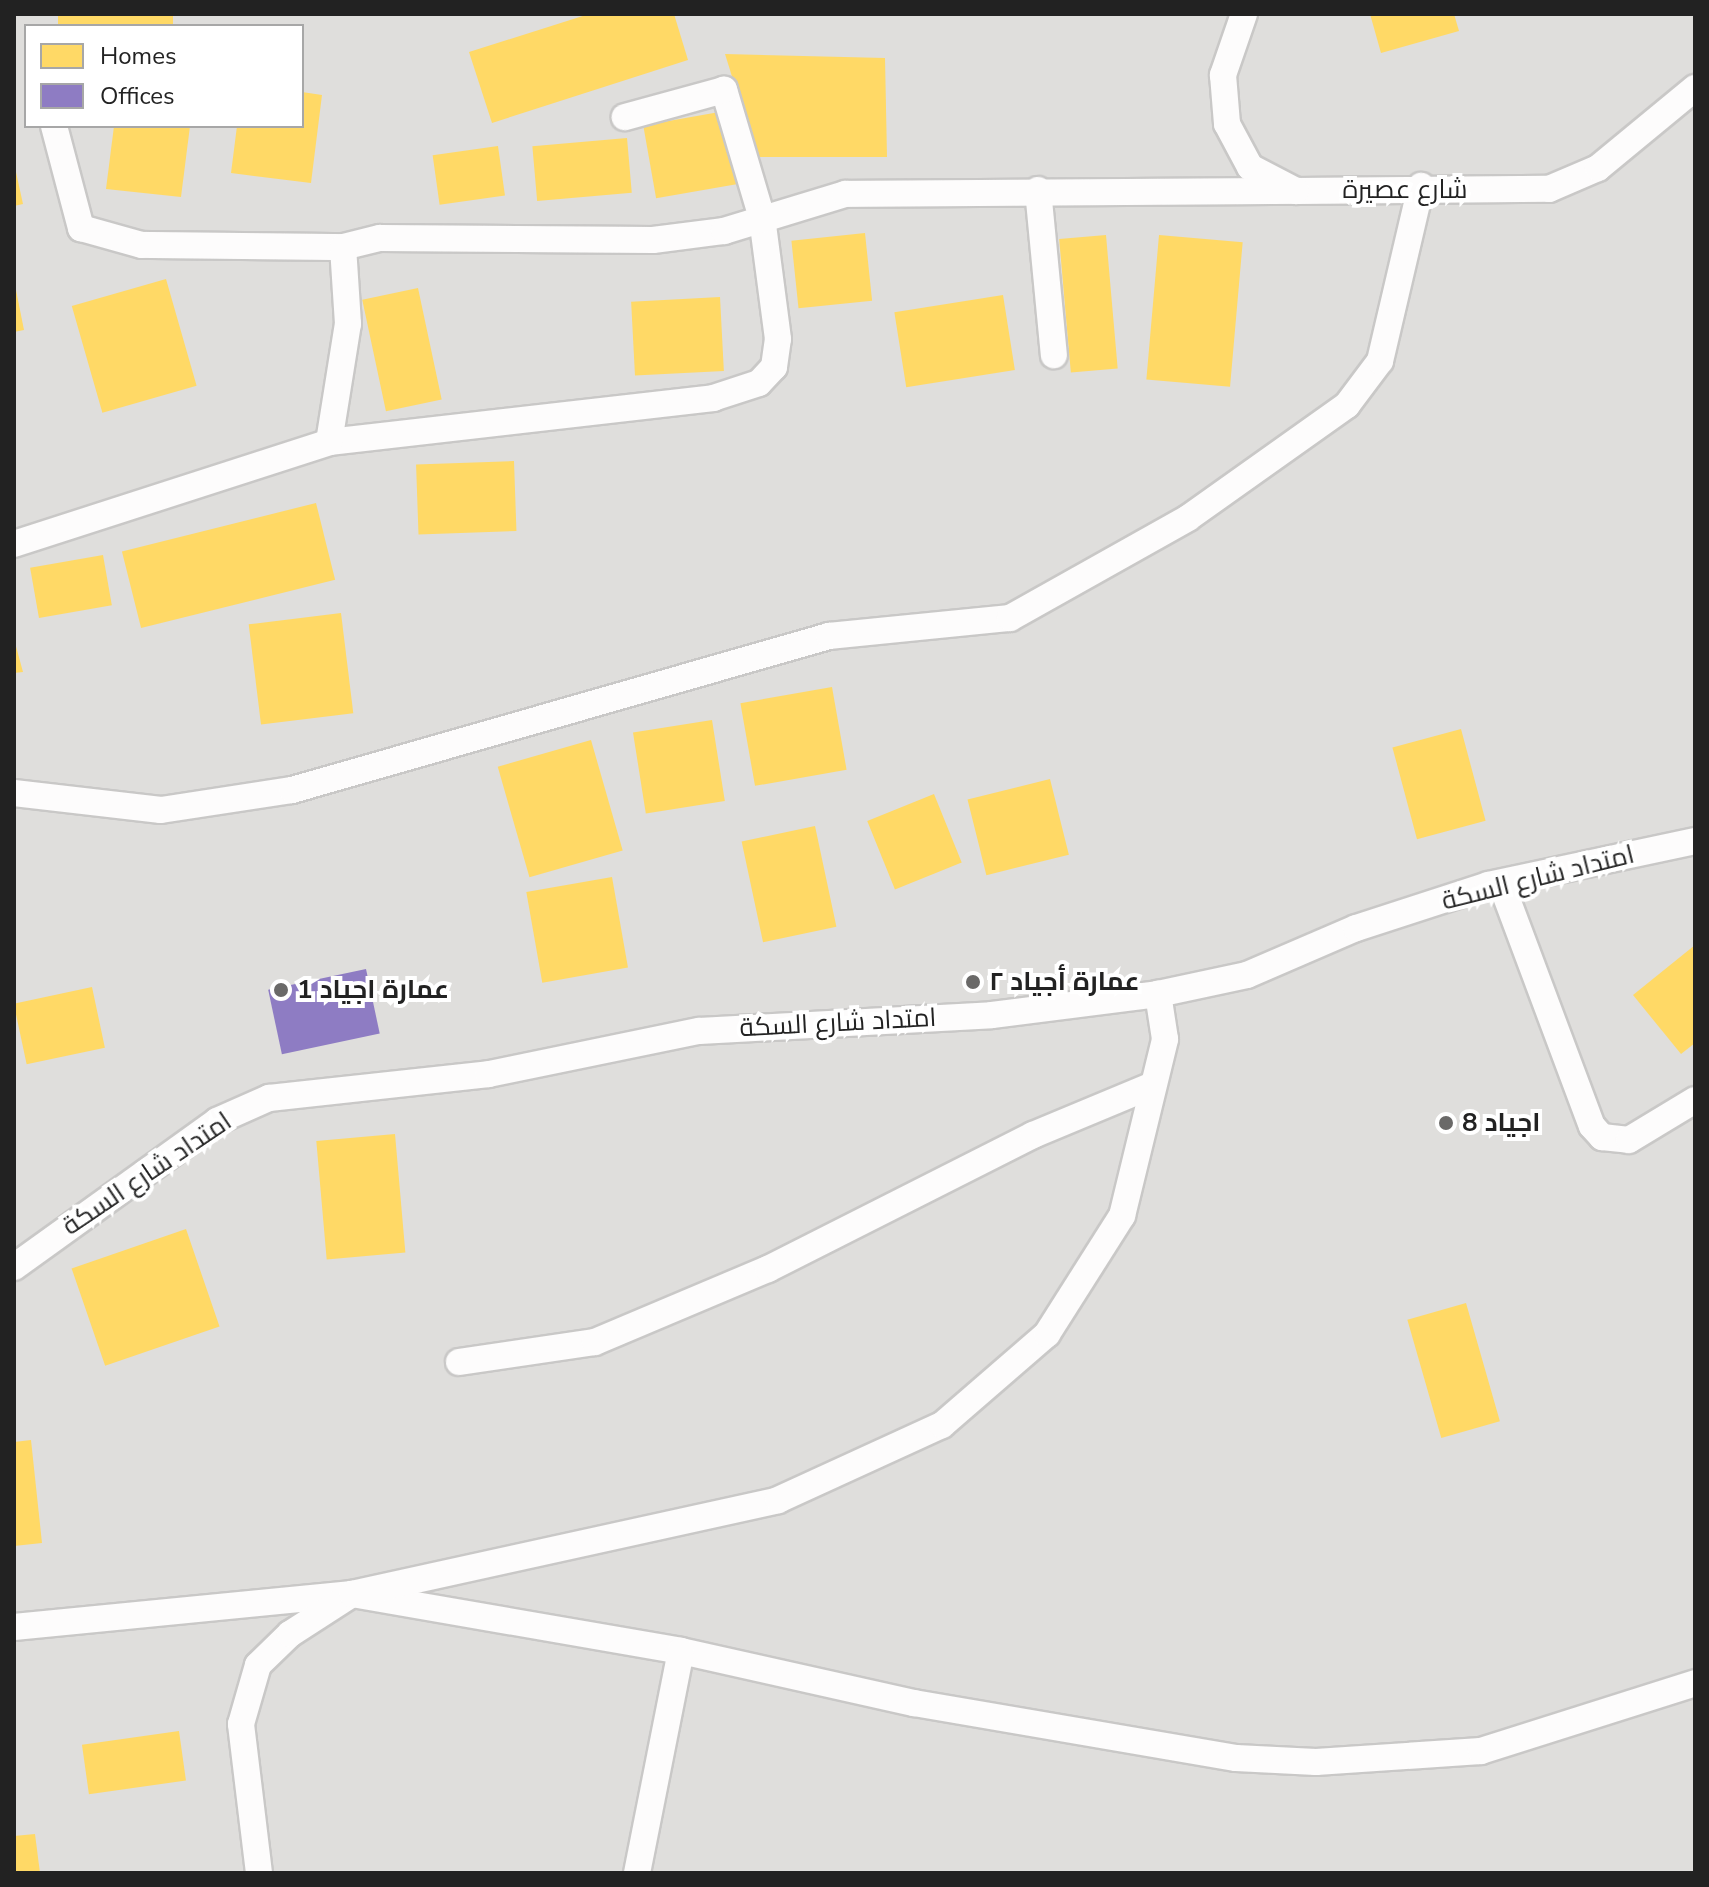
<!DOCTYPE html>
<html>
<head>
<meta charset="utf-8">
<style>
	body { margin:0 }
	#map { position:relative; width:1709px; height:1887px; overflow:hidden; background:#f0eeeb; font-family:"Nunito Sans",Cairo,sans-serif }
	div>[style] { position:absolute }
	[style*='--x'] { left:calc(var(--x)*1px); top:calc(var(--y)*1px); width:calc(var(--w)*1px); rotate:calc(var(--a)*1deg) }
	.residential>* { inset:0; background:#dfdedc }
	.homes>* { inset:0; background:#ffd966; transform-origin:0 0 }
	.offices>* { inset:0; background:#8e7cc3; transform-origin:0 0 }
	.roads { filter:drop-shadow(2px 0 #c9c8c7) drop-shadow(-2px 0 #c9c8c7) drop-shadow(0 2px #c9c8c7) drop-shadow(0 -2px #c9c8c7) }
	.street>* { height:26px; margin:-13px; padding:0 13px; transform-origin:13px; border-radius:13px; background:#fdfcfc }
	.dots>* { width:22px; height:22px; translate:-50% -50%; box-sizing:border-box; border:4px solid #fff; border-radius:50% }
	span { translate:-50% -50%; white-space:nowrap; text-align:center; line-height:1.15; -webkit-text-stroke:8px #fff; paint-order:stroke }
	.street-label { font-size:26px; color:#222 }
	.poi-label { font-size:26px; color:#222; font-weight:700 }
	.left { translate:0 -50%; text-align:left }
	.frame { position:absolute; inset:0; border:16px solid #222; pointer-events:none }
	.legend { position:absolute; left:24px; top:24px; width:280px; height:104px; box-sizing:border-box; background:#fff; border:2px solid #a7a7a7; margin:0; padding:10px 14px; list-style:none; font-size:24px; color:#222 }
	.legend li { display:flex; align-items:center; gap:16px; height:40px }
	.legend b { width:40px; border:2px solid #a7a7a7 }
</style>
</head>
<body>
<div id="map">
	<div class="residential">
		<i style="clip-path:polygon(evenodd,14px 14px,1695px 14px,1695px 1873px,14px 1873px,14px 14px,26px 26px,302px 26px,302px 126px,26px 126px,26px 26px)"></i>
	</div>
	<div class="homes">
		<i style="left:58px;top:14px;width:115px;height:12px"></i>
		<i style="clip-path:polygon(589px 14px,674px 14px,688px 60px,492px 123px,469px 52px)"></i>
		<i style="clip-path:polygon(1370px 14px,1454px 14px,1459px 31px,1381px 53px)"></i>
		<i style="clip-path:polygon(725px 54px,885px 58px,887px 157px,757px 157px)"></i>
		<i style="clip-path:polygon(302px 92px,322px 95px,311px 183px,231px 173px,237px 126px,302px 126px)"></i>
		<i style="left:725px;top:111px;width:74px;height:83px;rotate:80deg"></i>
		<i style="clip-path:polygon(114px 126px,190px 126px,181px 197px,106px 189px)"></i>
		<i style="left:627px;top:138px;width:55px;height:95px;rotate:85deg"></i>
		<i style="left:498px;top:146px;width:50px;height:66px;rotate:82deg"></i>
		<i style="clip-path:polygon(14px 163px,23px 204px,14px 206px)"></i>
		<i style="left:865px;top:233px;width:68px;height:74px;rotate:84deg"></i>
		<i style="left:1106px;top:235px;width:134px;height:47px;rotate:85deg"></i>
		<i style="left:1159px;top:235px;width:84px;height:145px;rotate:5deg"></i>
		<i style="left:166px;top:279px;width:111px;height:98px;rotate:74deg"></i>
		<i style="clip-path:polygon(14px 280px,24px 330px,14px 332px)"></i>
		<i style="left:418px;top:288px;width:114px;height:57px;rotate:78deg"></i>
		<i style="left:1003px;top:295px;width:76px;height:110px;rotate:81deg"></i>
		<i style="left:720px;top:297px;width:74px;height:89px;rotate:87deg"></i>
		<i style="left:514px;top:461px;width:70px;height:98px;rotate:88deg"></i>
		<i style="left:316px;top:503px;width:79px;height:200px;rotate:76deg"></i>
		<i style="left:103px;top:555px;width:51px;height:74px;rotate:80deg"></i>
		<i style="left:341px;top:613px;width:101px;height:93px;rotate:83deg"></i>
		<i style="clip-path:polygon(14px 639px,23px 672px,14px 673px)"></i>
		<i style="left:832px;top:687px;width:84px;height:93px;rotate:80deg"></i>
		<i style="left:712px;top:720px;width:82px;height:80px;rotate:81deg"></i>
		<i style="left:1461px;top:729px;width:95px;height:71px;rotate:75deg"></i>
		<i style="left:591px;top:740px;width:115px;height:97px;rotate:74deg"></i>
		<i style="left:1050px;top:779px;width:78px;height:85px;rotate:76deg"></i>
		<i style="left:934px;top:794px;width:74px;height:72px;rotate:68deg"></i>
		<i style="left:815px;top:826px;width:103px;height:75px;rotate:78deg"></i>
		<i style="left:612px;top:877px;width:92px;height:87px;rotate:80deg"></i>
		<i style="clip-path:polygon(1695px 945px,1695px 1043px,1681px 1054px,1633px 995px)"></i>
		<i style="left:92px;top:987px;width:62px;height:80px;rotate:78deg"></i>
		<i style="left:395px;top:1134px;width:119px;height:79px;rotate:85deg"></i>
		<i style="left:186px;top:1229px;width:103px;height:121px;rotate:71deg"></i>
		<i style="left:1466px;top:1303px;width:123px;height:61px;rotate:74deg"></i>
		<i style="clip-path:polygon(31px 1440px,42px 1543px,14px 1546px,14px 1442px)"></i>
		<i style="left:179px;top:1731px;width:50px;height:98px;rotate:82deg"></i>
		<i style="clip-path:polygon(35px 1834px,40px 1873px,14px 1873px,14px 1836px)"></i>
	</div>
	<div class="offices">
		<i style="left:366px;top:969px;width:66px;height:100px;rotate:78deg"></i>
	</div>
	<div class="roads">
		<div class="street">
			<i style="--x:1244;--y:14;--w:65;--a:109"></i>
			<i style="--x:1223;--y:75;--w:49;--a:85.3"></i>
			<i style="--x:1227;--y:124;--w:49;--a:61.9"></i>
			<i style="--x:1250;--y:167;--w:52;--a:27.6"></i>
			<i style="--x:1296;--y:191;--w:253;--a:-0.5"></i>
			<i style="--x:1549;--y:189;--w:53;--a:-23.2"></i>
			<i style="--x:1598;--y:168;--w:126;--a:-39.5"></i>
			<i style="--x:54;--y:126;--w:106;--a:75.2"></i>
			<i style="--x:81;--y:228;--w:63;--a:15.6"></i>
			<i style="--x:142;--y:245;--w:201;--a:0.6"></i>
			<i style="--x:1038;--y:190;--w:166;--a:84.5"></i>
			<i style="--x:329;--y:442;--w:387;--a:-6.5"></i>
			<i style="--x:713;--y:398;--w:48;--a:-18.1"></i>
			<i style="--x:759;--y:383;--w:22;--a:-47"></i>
			<i style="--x:774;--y:367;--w:28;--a:-82"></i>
			<i style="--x:778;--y:339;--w:122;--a:-97.5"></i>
			<i style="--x:762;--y:218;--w:134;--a:-106.5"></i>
			<i style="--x:724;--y:90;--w:103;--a:164.7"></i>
			<i style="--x:14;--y:544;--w:331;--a:-17.9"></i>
			<i style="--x:329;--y:442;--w:120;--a:-80.9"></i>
			<i style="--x:348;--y:324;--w:77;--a:-93.7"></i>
			<i style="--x:343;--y:247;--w:38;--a:-14"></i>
			<i style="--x:380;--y:238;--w:273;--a:0.4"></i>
			<i style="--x:653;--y:240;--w:72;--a:-7.2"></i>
			<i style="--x:724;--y:231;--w:127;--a:-17"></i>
			<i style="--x:845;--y:194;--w:451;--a:-0.4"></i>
			<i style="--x:14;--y:793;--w:148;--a:6.6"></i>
			<i style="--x:161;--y:810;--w:133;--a:-8.7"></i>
			<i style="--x:292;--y:790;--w:559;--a:-16"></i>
			<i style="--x:829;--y:636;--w:182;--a:-5.7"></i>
			<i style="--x:1010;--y:618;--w:204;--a:-29.3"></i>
			<i style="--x:1188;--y:518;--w:195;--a:-35.4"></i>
			<i style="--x:1347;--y:405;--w:55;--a:-53.1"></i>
			<i style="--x:1380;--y:361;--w:180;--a:-76.8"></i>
			<i style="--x:1501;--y:883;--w:259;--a:69.5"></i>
			<i style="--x:1592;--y:1126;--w:15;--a:48"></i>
			<i style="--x:1602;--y:1137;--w:27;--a:6"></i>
			<i style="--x:1629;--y:1140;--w:77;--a:-31.2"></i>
			<i style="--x:14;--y:1267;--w:250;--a:-35.7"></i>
			<i style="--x:217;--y:1121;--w:57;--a:-23.9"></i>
			<i style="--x:269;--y:1098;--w:221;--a:-6.2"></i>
			<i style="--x:489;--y:1074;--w:214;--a:-11.6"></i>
			<i style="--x:699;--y:1031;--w:293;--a:-3.1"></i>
			<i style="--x:992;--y:1015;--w:167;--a:-7.2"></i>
			<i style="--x:1158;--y:994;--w:91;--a:-12.1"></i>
			<i style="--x:1247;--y:975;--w:119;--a:-23.3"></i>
			<i style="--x:1356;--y:928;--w:139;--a:-18"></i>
			<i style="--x:1488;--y:885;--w:212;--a:-12"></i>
			<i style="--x:459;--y:1362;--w:137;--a:-8.4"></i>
			<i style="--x:595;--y:1342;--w:188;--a:-22.9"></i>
			<i style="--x:768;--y:1269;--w:297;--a:-26.8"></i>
			<i style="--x:1033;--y:1135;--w:130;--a:-22.6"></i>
			<i style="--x:14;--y:1627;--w:340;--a:-5.6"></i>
			<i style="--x:352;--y:1594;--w:334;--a:9.8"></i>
			<i style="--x:681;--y:1651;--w:239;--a:12.6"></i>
			<i style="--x:914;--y:1703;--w:327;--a:9.7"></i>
			<i style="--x:1236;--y:1758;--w:80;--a:2.9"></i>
			<i style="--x:1316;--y:1762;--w:165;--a:-3.8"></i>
			<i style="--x:1481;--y:1751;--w:225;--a:-17.6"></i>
			<i style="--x:259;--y:1873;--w:150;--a:-96.9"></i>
			<i style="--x:241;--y:1724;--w:61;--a:-73.9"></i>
			<i style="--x:258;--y:1665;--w:45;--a:-44.1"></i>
			<i style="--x:290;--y:1634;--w:74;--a:-32.8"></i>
			<i style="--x:352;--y:1594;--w:436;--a:-12.4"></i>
			<i style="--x:778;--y:1500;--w:180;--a:-24.6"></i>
			<i style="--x:942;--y:1425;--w:139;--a:-40.9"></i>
			<i style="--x:1047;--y:1334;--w:140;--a:-57.6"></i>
			<i style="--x:1122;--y:1216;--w:182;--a:-76.3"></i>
			<i style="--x:1165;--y:1039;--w:46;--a:-98.8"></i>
			<i style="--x:637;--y:1873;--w:226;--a:-78.8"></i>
		</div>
	</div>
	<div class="dots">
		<i style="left:973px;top:982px;background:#6a6968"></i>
		<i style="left:281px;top:990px;background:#6a6968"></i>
		<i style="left:1446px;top:1123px;background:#6a6968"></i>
	</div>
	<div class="street-label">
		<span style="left:1405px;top:190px">شارع عصيرة</span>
		<span style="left:1538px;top:878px;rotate:-14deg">امتداد شارع السكة</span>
		<span style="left:838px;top:1023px;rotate:-3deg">امتداد شارع السكة</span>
		<span style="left:147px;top:1174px;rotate:-34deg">امتداد شارع السكة</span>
	</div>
	<div class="poi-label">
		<span class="left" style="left:989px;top:982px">عمارة أجياد ٢</span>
		<span class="left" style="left:297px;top:990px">عمارة اجياد 1</span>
		<span class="left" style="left:1462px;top:1123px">اجياد 8</span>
	</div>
	<div class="frame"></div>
	<ul class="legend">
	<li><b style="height:22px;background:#ffd966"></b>Homes</li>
	<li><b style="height:22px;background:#8e7cc3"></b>Offices</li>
	</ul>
</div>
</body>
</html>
